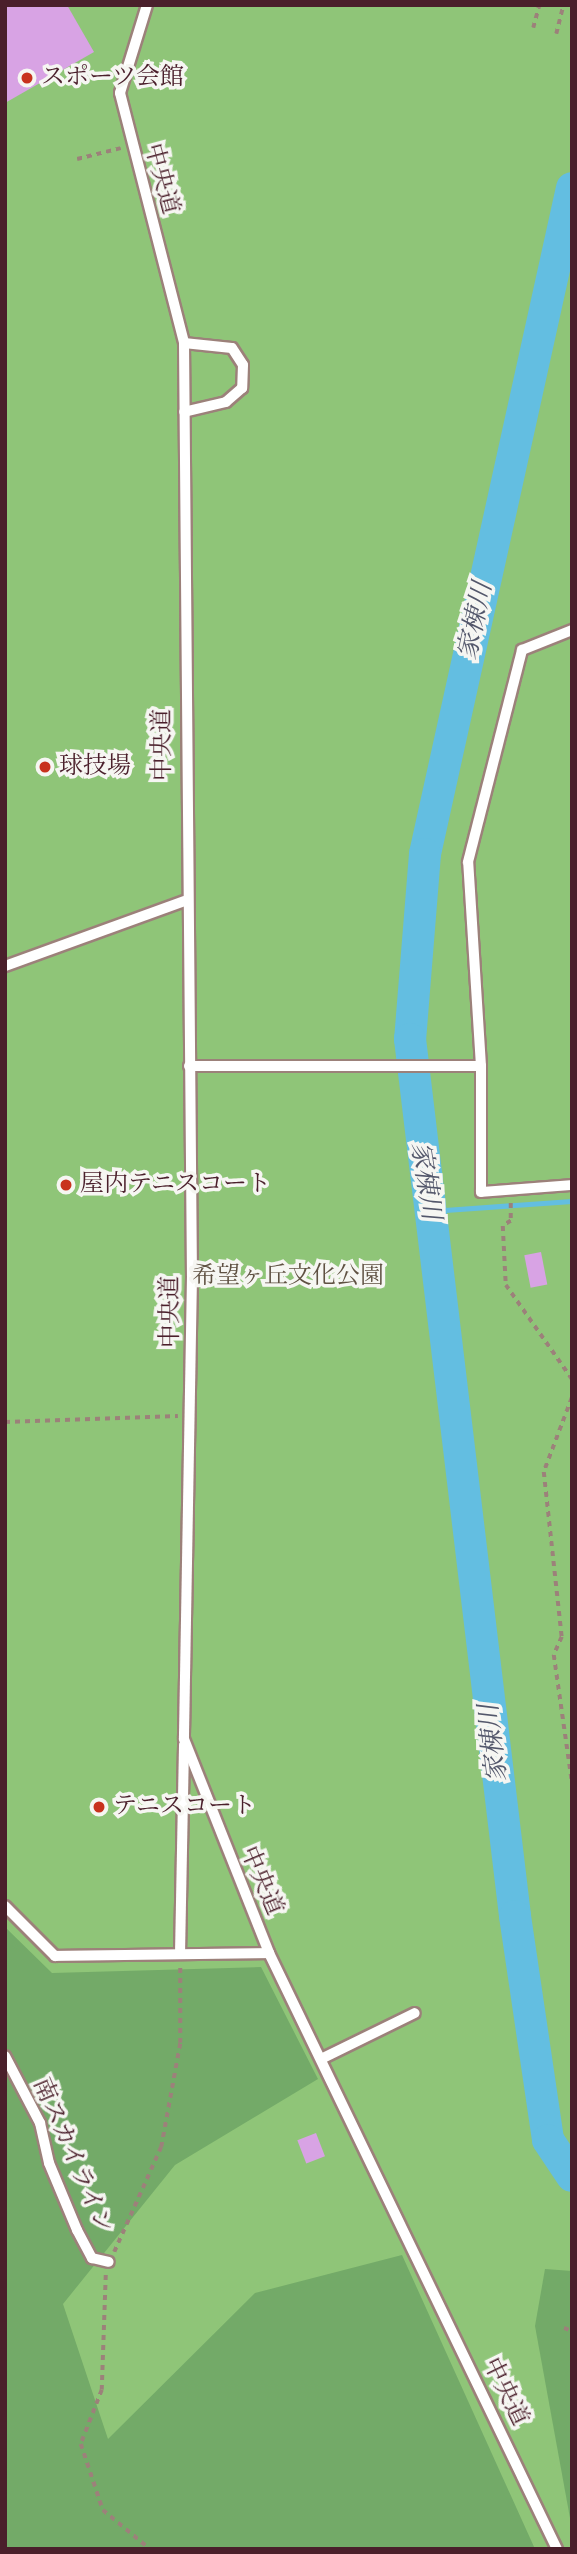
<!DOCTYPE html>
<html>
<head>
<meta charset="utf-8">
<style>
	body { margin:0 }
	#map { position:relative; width:577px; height:2554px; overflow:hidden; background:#efe3c8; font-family:"IM FELL DW Pica","Noto Serif JP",serif }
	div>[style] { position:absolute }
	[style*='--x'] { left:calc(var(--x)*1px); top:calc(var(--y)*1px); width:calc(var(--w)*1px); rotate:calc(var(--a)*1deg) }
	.green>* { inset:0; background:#8fc578; transform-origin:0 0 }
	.forest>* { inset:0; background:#73aa68 }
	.stream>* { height:5px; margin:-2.5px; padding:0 2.5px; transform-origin:2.5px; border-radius:2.5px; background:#63bee1 }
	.river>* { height:32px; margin:-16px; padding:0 16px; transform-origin:16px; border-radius:16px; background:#63bee1 }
	.building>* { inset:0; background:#d8a3e4; transform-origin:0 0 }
	.path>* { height:3.5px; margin-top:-1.75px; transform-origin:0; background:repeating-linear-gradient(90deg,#9c817a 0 5px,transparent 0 10px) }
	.roads { filter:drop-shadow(2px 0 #9c817a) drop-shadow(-2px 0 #9c817a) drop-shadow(0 2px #9c817a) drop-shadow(0 -2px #9c817a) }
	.lane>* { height:10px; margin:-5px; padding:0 5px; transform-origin:5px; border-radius:5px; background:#fff }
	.dots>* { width:19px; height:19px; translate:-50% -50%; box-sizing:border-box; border:4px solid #f6f6f2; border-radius:50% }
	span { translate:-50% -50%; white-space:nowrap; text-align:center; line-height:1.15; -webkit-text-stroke:7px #f6f6f2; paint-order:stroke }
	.poi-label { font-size:24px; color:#4a1f2b }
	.left { translate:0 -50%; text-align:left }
	.street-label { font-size:24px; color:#4a1f2b }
	.park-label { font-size:24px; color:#5f5142 }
	.water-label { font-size:26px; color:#53576b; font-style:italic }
	.frame { position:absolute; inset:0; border:7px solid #4a1f2b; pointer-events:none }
</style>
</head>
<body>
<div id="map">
	<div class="green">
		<i style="left:5px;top:5px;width:567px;height:2544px"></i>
	</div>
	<div class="forest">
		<i style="clip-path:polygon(5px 1927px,52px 1973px,261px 1967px,318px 2079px,175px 2165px,63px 2304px,108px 2439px,255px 2293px,402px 2255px,535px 2549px,5px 2549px)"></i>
		<i style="clip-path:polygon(545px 2269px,572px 2271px,572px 2529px,535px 2326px)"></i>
	</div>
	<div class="stream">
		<i style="--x:431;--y:1211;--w:141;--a:-4.1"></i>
	</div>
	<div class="river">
		<i style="--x:572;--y:188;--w:682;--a:102.45"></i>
		<i style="--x:425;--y:854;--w:186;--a:94.6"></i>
		<i style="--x:410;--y:1039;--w:883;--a:83.17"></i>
		<i style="--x:515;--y:1916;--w:226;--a:81.6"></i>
		<i style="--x:548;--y:2140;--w:43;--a:56.3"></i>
	</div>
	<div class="building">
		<i style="clip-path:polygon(5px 5px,67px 5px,94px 52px,5px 103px)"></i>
		<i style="left:541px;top:1252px;width:33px;height:17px;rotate:79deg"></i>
		<i style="left:316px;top:2133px;width:25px;height:20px;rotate:69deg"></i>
	</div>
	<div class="path">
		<i style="--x:533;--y:28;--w:24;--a:-75"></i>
		<i style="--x:556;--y:34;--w:30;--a:-76"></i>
		<i style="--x:5;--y:122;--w:2;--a:0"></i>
		<i style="--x:77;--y:159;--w:45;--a:-14"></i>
		<i style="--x:511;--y:1203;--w:18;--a:90"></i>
		<i style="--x:511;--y:1221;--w:9;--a:148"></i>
		<i style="--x:503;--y:1226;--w:59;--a:87.1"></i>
		<i style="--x:506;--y:1285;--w:115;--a:54.9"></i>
		<i style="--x:572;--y:1398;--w:79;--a:110.7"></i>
		<i style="--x:544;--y:1472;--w:166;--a:83.8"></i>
		<i style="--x:562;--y:1637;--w:20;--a:114"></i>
		<i style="--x:554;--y:1655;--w:127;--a:81.9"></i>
		<i style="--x:5;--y:1422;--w:173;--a:-2"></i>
		<i style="--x:114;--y:2252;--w:115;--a:-65.9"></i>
		<i style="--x:161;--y:2147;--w:106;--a:-79.6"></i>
		<i style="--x:180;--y:2043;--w:76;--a:-90"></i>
		<i style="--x:106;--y:2275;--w:115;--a:92"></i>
		<i style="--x:102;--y:2390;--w:58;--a:111.3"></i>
		<i style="--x:81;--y:2444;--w:70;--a:71.6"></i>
		<i style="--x:103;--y:2510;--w:61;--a:39.7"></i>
		<i style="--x:564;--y:2328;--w:9;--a:21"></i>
	</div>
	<div class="roads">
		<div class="lane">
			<i style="--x:147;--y:5;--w:92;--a:107.1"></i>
			<i style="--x:120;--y:93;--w:258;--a:75.6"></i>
			<i style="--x:184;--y:343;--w:933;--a:89.51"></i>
			<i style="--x:192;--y:1276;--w:463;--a:91"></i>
			<i style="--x:184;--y:1739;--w:230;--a:68.3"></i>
			<i style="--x:269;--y:1953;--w:662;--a:64.21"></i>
			<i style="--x:184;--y:343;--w:48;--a:5.9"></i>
			<i style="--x:232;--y:348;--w:20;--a:57"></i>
			<i style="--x:243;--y:365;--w:23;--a:92"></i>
			<i style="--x:242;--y:388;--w:21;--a:139"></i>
			<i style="--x:226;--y:402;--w:43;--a:166.6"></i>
			<i style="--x:5;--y:966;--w:191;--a:-19.9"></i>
			<i style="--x:189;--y:1066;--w:292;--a:0"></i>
			<i style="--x:481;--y:1066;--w:126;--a:90"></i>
			<i style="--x:481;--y:1192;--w:91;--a:-4.4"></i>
			<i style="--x:481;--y:1066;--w:204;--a:-93.6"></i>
			<i style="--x:468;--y:862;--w:219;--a:-75.7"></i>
			<i style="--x:522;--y:650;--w:54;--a:-21.8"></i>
			<i style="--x:5;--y:1906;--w:71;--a:45"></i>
			<i style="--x:55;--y:1956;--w:214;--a:-0.8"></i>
			<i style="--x:180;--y:1954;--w:209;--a:-88.9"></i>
			<i style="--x:5;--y:2056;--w:76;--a:62.4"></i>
			<i style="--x:40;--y:2123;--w:41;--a:77.3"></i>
			<i style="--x:49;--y:2163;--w:73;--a:67.3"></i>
			<i style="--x:77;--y:2230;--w:32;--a:62"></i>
			<i style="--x:92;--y:2258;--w:17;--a:13"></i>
			<i style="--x:323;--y:2058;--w:102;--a:-26.1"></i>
		</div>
	</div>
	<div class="dots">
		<i style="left:27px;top:78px;background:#c8321e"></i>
		<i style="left:45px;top:767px;background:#c8321e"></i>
		<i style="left:66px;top:1185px;background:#c8321e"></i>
		<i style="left:99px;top:1807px;background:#c8321e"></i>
	</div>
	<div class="poi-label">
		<span class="left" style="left:41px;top:78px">スポーツ会館</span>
		<span class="left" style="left:59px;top:767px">球技場</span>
		<span class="left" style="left:80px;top:1185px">屋内テニスコート</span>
		<span class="left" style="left:113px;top:1807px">テニスコート</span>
	</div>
	<div class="street-label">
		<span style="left:161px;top:179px;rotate:75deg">中央道</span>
		<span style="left:163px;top:745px;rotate:-90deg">中央道</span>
		<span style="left:171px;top:1312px;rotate:-90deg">中央道</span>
		<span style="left:261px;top:1881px;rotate:67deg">中央道</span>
		<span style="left:72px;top:2156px;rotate:67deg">南スカイライン</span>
		<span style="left:505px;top:2392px;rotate:64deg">中央道</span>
	</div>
	<div class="park-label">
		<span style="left:288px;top:1277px">希望ヶ丘文化公園</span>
	</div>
	<div class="water-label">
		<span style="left:476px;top:621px;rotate:-78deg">家棟川</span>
		<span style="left:425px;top:1181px;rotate:81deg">家棟川</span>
		<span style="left:494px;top:1743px;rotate:-97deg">家棟川</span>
	</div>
	<div class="frame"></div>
</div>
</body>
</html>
